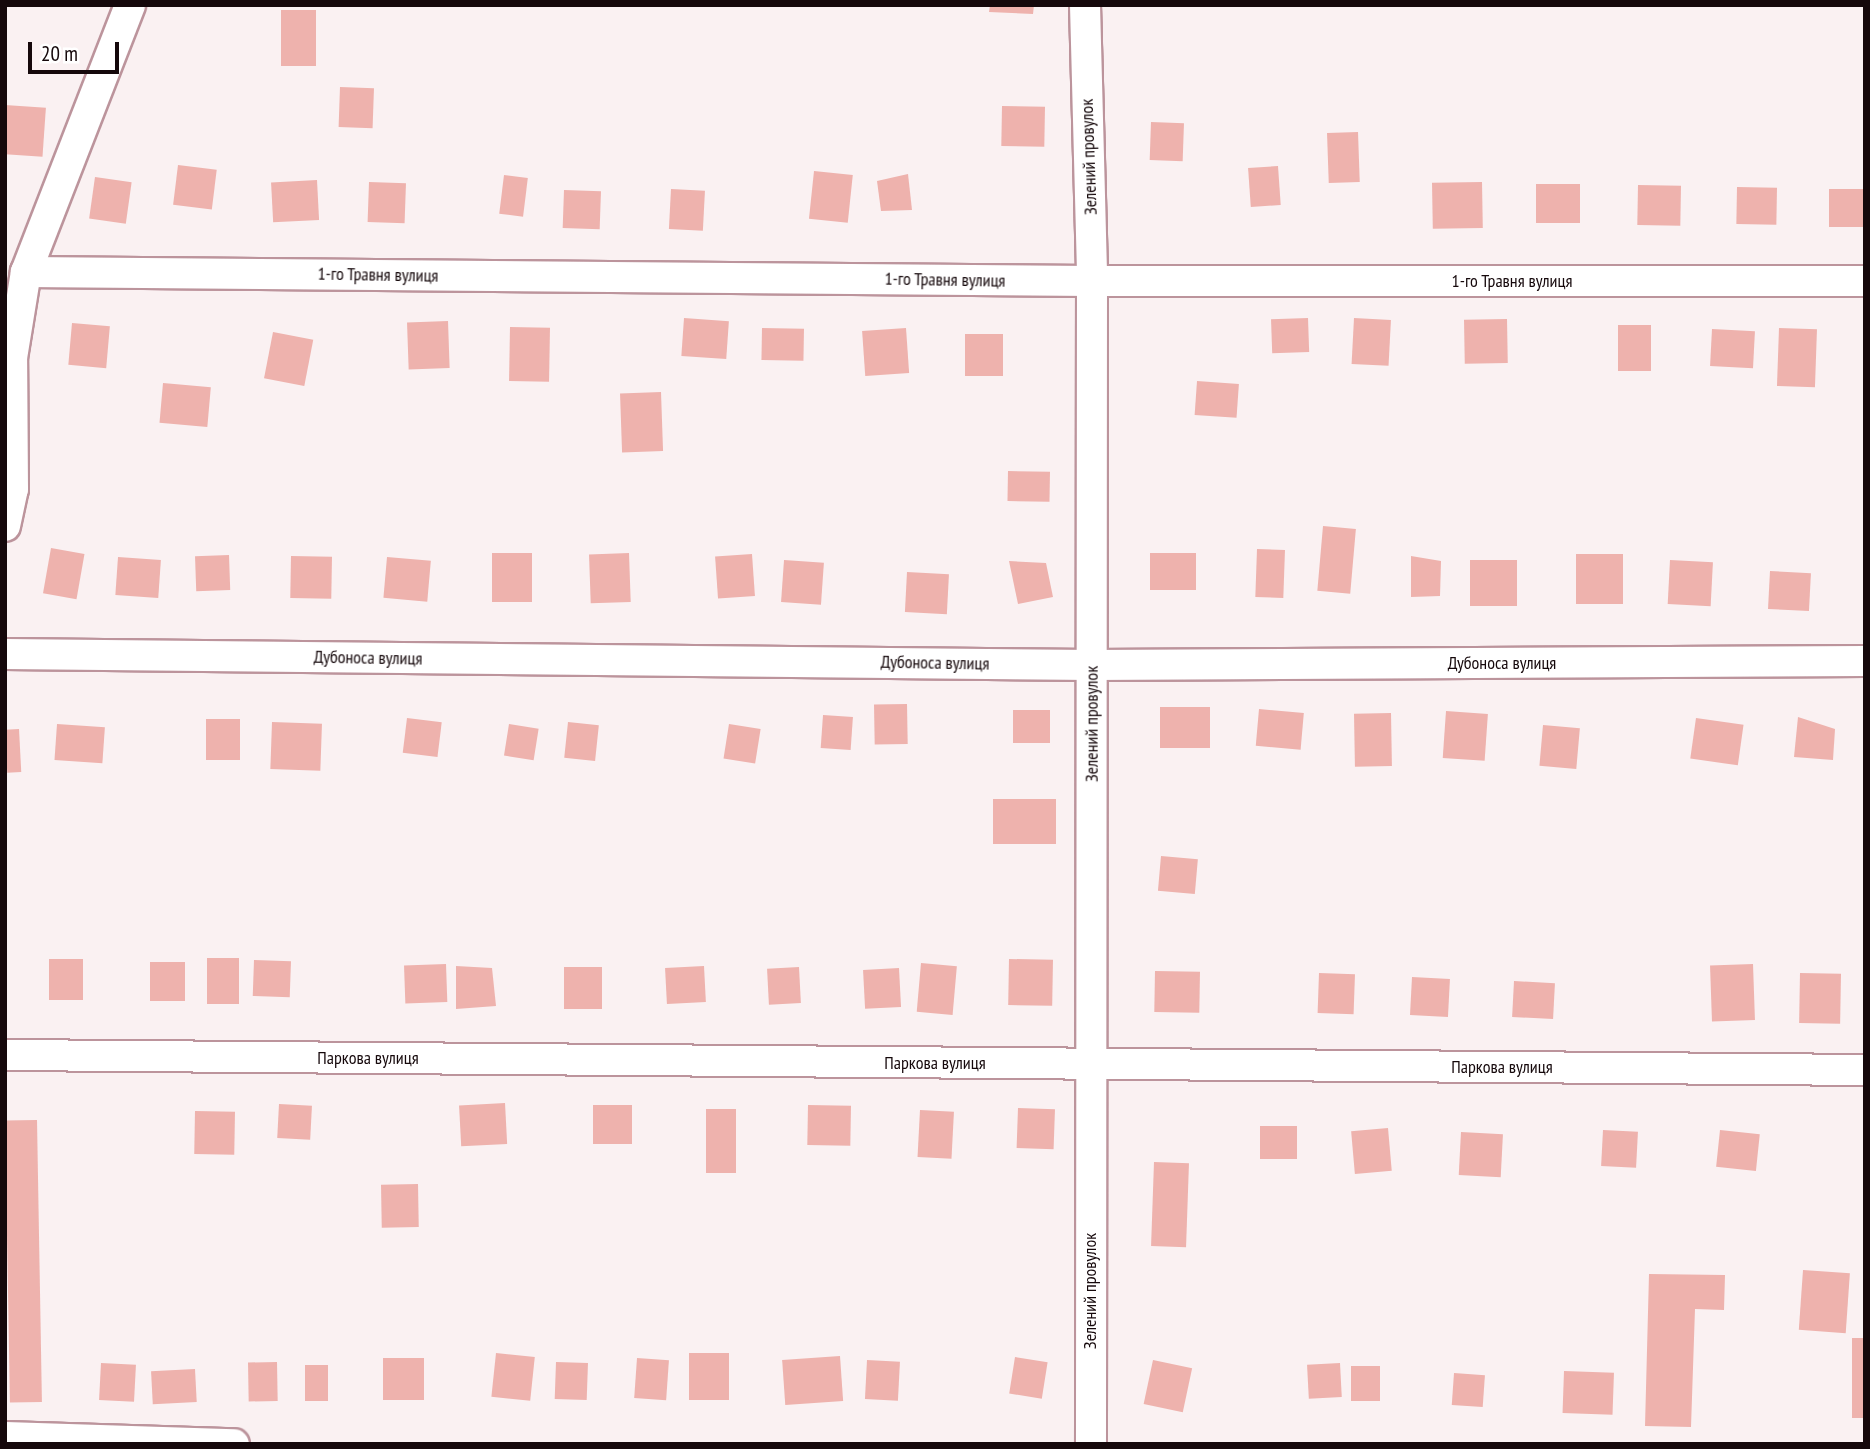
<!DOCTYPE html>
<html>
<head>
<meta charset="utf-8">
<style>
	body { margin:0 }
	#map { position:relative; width:1870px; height:1449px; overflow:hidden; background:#faf1f2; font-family:"PT Sans Narrow",sans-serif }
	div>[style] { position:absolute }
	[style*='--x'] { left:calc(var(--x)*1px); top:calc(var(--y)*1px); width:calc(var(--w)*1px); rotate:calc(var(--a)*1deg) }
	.building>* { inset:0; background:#eeb2ad; transform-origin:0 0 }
	.roads { filter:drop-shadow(2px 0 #bc949c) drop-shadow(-2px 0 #bc949c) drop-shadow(0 2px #bc949c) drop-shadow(0 -2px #bc949c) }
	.street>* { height:30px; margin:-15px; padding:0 15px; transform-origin:15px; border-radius:15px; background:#fff }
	span { translate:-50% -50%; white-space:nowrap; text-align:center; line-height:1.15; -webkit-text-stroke:5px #fff; paint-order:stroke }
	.street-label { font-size:18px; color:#15080b }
	.frame { position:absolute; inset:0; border:7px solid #15080b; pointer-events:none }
	.scale { position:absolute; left:28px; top:42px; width:91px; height:32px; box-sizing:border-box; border:4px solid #15080b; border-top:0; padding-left:9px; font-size:21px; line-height:24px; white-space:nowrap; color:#15080b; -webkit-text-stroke:5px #fff; paint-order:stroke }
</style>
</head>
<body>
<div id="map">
	<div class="building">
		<i style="clip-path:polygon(990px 5px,1034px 5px,1033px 14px,989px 12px)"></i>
		<i style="left:281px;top:10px;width:35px;height:56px"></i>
		<i style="left:340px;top:87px;width:34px;height:40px;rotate:2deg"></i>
		<i style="left:5px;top:105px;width:41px;height:49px;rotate:4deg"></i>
		<i style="left:1002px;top:106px;width:43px;height:40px;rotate:1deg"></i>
		<i style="left:1151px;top:122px;width:33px;height:38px;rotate:2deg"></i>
		<i style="left:1358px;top:132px;width:50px;height:31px;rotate:88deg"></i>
		<i style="left:178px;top:165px;width:39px;height:40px;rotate:7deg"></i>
		<i style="left:1278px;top:166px;width:39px;height:30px;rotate:86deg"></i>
		<i style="left:814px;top:171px;width:39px;height:48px;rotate:6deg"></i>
		<i style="clip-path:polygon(908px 174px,912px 210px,881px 211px,877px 181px)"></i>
		<i style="left:504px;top:175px;width:24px;height:39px;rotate:7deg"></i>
		<i style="left:95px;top:177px;width:37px;height:42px;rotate:8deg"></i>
		<i style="left:317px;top:180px;width:40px;height:46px;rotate:87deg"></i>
		<i style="left:369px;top:182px;width:37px;height:40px;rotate:2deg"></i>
		<i style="left:1482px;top:182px;width:46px;height:50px;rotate:89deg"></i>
		<i style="left:1536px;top:184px;width:44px;height:39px"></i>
		<i style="left:1638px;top:185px;width:43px;height:40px;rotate:1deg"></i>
		<i style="left:1737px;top:187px;width:40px;height:37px;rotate:1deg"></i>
		<i style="left:671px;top:189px;width:34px;height:40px;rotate:3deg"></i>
		<i style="left:1865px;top:189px;width:38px;height:36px;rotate:90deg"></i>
		<i style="left:564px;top:190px;width:37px;height:38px;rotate:2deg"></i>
		<i style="left:684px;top:318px;width:45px;height:38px;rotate:4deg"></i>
		<i style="left:1308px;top:318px;width:34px;height:37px;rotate:88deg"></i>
		<i style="left:1354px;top:318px;width:37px;height:46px;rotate:3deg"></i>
		<i style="left:1507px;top:319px;width:44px;height:43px;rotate:89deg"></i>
		<i style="left:448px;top:321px;width:47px;height:41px;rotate:88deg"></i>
		<i style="left:72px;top:323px;width:38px;height:42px;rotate:5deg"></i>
		<i style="left:1618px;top:325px;width:33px;height:46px"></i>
		<i style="left:510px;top:327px;width:40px;height:54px;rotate:1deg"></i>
		<i style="left:762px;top:328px;width:42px;height:32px;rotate:1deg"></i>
		<i style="left:906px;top:328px;width:45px;height:44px;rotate:86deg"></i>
		<i style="left:1779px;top:328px;width:38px;height:58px;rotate:2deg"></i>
		<i style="left:1712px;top:329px;width:43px;height:37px;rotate:3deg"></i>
		<i style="left:273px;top:332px;width:41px;height:47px;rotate:11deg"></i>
		<i style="left:965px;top:334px;width:38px;height:42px"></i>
		<i style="left:1197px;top:381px;width:42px;height:34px;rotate:4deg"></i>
		<i style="left:163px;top:383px;width:48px;height:40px;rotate:5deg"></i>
		<i style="left:661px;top:392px;width:59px;height:41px;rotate:88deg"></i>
		<i style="left:1008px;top:471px;width:42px;height:30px;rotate:1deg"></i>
		<i style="left:1323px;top:526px;width:33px;height:65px;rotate:5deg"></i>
		<i style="left:51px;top:548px;width:34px;height:46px;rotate:10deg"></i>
		<i style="left:1257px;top:549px;width:28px;height:48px;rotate:2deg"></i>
		<i style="left:492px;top:553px;width:40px;height:49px"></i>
		<i style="left:629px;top:553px;width:49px;height:40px;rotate:88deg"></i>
		<i style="left:1150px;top:553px;width:46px;height:37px"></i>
		<i style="left:752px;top:554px;width:42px;height:37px;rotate:86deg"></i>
		<i style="left:1576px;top:554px;width:47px;height:50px"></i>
		<i style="left:229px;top:555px;width:35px;height:34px;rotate:88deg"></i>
		<i style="left:291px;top:556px;width:41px;height:42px;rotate:1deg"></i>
		<i style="clip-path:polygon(1411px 556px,1441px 561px,1440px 596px,1411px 597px)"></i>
		<i style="left:118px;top:557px;width:43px;height:38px;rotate:4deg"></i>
		<i style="left:387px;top:557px;width:44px;height:41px;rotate:5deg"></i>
		<i style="left:784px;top:560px;width:40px;height:42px;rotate:4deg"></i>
		<i style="left:1470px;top:560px;width:47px;height:46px"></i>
		<i style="left:1670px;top:560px;width:43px;height:44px;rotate:3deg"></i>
		<i style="clip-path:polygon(1009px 561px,1046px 563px,1053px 597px,1018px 604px)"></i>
		<i style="left:1770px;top:571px;width:41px;height:38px;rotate:3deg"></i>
		<i style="left:907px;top:572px;width:42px;height:40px;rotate:3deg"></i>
		<i style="left:907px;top:704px;width:40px;height:33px;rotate:89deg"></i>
		<i style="left:1160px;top:707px;width:50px;height:41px"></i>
		<i style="left:1259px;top:709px;width:45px;height:37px;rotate:5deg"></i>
		<i style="left:1013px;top:710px;width:37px;height:33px"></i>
		<i style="left:1446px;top:711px;width:42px;height:47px;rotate:4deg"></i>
		<i style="left:1391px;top:713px;width:53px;height:37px;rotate:89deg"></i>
		<i style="left:823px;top:715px;width:30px;height:33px;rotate:4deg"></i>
		<i style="clip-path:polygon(1798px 717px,1835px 729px,1833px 760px,1794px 757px)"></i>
		<i style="left:407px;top:718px;width:35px;height:35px;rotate:7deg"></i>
		<i style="left:1696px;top:718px;width:48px;height:41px;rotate:8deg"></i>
		<i style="left:206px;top:719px;width:34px;height:41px"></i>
		<i style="left:272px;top:722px;width:50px;height:47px;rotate:2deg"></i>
		<i style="left:568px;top:722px;width:31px;height:36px;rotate:6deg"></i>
		<i style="left:57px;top:724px;width:48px;height:36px;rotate:4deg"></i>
		<i style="left:509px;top:724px;width:30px;height:32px;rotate:9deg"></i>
		<i style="left:729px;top:724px;width:32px;height:35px;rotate:9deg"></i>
		<i style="left:1543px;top:725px;width:37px;height:41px;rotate:5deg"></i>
		<i style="left:19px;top:729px;width:43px;height:14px;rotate:87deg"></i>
		<i style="left:993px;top:799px;width:63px;height:45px"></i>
		<i style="left:1161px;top:856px;width:37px;height:35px;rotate:5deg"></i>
		<i style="left:207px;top:958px;width:32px;height:46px"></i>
		<i style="left:49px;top:959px;width:34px;height:41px"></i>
		<i style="left:1009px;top:959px;width:44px;height:46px;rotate:1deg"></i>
		<i style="left:254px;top:960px;width:37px;height:36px;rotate:2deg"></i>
		<i style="left:150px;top:962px;width:35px;height:39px"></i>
		<i style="left:921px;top:963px;width:36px;height:49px;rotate:5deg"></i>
		<i style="left:446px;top:964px;width:38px;height:42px;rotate:88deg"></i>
		<i style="left:1753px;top:964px;width:56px;height:43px;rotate:88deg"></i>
		<i style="clip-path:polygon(456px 966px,492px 968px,496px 1006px,456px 1009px)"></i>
		<i style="left:704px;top:966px;width:36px;height:39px;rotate:87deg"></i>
		<i style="left:564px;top:967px;width:38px;height:42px"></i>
		<i style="left:799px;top:967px;width:36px;height:32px;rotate:87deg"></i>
		<i style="left:899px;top:968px;width:39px;height:36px;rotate:87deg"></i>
		<i style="left:1155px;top:971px;width:45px;height:41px;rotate:1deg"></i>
		<i style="left:1319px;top:973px;width:36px;height:40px;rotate:2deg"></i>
		<i style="left:1800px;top:973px;width:41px;height:50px;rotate:1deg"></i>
		<i style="left:1412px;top:977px;width:38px;height:38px;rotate:3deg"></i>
		<i style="left:1514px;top:981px;width:41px;height:36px;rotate:3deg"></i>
		<i style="left:505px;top:1103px;width:41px;height:46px;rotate:87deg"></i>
		<i style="left:279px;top:1104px;width:33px;height:34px;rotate:3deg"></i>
		<i style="left:593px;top:1105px;width:39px;height:39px"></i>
		<i style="left:808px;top:1105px;width:43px;height:40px;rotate:1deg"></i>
		<i style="left:1018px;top:1108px;width:37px;height:40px;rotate:2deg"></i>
		<i style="left:706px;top:1109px;width:30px;height:64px"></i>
		<i style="left:920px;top:1110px;width:34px;height:47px;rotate:3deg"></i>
		<i style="left:195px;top:1111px;width:40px;height:43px;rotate:1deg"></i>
		<i style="left:37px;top:1120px;width:282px;height:32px;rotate:89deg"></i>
		<i style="left:1297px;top:1126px;width:33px;height:37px;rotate:90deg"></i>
		<i style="left:1388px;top:1128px;width:43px;height:37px;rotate:85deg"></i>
		<i style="left:1603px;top:1130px;width:35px;height:36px;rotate:3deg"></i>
		<i style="left:1720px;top:1130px;width:40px;height:37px;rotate:6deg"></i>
		<i style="left:1461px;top:1132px;width:42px;height:43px;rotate:3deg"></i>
		<i style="left:1154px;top:1162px;width:35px;height:84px;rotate:2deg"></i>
		<i style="left:418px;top:1184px;width:43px;height:37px;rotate:89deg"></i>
		<i style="left:1803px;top:1270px;width:47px;height:60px;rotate:4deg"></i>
		<i style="clip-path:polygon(1649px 1274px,1725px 1275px,1724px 1310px,1695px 1309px,1691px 1427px,1645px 1426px)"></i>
		<i style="left:1852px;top:1338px;width:13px;height:80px"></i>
		<i style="left:496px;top:1353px;width:39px;height:44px;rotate:6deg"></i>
		<i style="left:689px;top:1353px;width:40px;height:47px"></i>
		<i style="left:840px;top:1356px;width:45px;height:58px;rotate:86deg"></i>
		<i style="left:1015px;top:1357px;width:33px;height:37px;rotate:9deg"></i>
		<i style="left:383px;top:1358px;width:41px;height:42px"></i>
		<i style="left:637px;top:1358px;width:32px;height:40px;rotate:4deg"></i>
		<i style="left:867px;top:1360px;width:33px;height:39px;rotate:3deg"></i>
		<i style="left:1153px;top:1360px;width:40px;height:45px;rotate:12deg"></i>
		<i style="left:277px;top:1362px;width:39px;height:29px;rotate:89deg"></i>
		<i style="left:556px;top:1362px;width:32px;height:37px;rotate:2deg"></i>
		<i style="left:101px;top:1363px;width:35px;height:37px;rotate:3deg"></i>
		<i style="left:1340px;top:1363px;width:34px;height:33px;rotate:87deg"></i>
		<i style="left:305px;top:1365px;width:23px;height:36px"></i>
		<i style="left:1351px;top:1366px;width:29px;height:35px"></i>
		<i style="left:195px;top:1369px;width:33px;height:44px;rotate:87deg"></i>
		<i style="left:1564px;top:1371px;width:50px;height:42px;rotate:2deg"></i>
		<i style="left:1454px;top:1373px;width:31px;height:32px;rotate:4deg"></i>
	</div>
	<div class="roads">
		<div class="street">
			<i style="--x:1085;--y:5;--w:276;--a:88.5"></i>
			<i style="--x:1092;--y:281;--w:1163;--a:90.05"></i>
			<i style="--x:26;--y:272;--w:1066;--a:0.48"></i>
			<i style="--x:1092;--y:281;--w:773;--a:0"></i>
			<i style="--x:5;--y:526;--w:38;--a:-78"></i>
			<i style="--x:13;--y:489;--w:131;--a:-90.4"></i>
			<i style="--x:12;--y:358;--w:87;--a:-80.8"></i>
			<i style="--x:26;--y:272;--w:287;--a:-68.7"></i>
			<i style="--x:5;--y:654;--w:1087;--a:0.58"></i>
			<i style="--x:1092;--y:665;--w:773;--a:-0.3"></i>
			<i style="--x:5;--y:1055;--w:1860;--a:0.46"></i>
			<i style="--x:5;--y:1437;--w:229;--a:1.8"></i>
		</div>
	</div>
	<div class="street-label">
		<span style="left:1089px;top:157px;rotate:-92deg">Зелений провулок</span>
		<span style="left:378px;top:275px;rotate:1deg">1-го Травня вулиця</span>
		<span style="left:945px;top:280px;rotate:1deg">1-го Травня вулиця</span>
		<span style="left:1512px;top:281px">1-го Травня вулиця</span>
		<span style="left:368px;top:658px;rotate:1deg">Дубоноса вулиця</span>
		<span style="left:935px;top:663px;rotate:1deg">Дубоноса вулиця</span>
		<span style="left:1502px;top:663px">Дубоноса вулиця</span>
		<span style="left:1092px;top:724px;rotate:-90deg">Зелений провулок</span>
		<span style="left:368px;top:1058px">Паркова вулиця</span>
		<span style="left:935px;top:1063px">Паркова вулиця</span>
		<span style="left:1502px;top:1067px">Паркова вулиця</span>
		<span style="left:1090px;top:1291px;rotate:-90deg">Зелений провулок</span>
	</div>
	<div class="frame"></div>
	<div class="scale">20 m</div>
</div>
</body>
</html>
